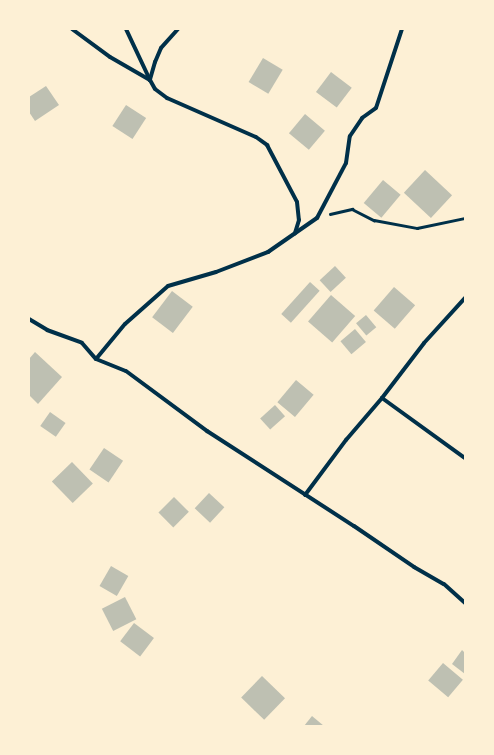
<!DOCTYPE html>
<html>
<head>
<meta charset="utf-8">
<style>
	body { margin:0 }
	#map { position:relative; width:494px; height:755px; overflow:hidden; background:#fdf0d5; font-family:"Roboto Serif",serif }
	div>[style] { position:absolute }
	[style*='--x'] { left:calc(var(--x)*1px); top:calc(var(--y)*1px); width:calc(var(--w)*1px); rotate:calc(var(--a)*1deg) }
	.building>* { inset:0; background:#bec0b2; transform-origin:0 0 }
	.path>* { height:2.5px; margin:-1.25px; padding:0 1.25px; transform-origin:1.25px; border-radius:1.25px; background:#003049 }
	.minor>* { height:4px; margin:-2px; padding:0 2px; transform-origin:2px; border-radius:2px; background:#003049 }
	span { translate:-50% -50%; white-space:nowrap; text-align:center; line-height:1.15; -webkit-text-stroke:4px #fdf0d5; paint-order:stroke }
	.frame { position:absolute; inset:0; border:30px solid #fdf0d5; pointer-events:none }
</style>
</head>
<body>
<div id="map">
	<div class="building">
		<i style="left:263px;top:58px;width:23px;height:28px;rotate:31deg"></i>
		<i style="left:331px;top:72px;width:26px;height:25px;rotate:37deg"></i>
		<i style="clip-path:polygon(46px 86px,59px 105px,35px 121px,29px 112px,29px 97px)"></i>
		<i style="left:126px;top:105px;width:24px;height:25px;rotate:33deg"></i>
		<i style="left:305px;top:114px;width:26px;height:25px;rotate:40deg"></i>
		<i style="left:425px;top:170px;width:37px;height:31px;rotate:43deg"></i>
		<i style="left:383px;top:180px;width:23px;height:30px;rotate:40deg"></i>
		<i style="left:335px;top:266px;width:16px;height:21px;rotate:47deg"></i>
		<i style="left:310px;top:282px;width:13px;height:43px;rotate:42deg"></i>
		<i style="left:394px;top:287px;width:28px;height:31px;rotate:41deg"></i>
		<i style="left:172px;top:291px;width:26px;height:33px;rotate:37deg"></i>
		<i style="left:331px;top:295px;width:32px;height:35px;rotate:41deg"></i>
		<i style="left:366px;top:315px;width:16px;height:13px;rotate:50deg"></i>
		<i style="left:355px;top:329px;width:17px;height:19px;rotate:50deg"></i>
		<i style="clip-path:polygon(35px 352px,62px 377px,38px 404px,29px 395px,29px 359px)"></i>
		<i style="left:296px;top:380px;width:23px;height:29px;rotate:40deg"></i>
		<i style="left:275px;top:405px;width:15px;height:20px;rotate:48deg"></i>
		<i style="left:50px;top:412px;width:19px;height:17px;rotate:35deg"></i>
		<i style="left:104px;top:448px;width:23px;height:26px;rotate:34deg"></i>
		<i style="left:72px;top:462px;width:30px;height:28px;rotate:46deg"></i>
		<i style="left:209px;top:493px;width:21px;height:21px;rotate:43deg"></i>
		<i style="left:174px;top:497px;width:21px;height:22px;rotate:45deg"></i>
		<i style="left:111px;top:566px;width:20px;height:23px;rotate:30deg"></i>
		<i style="left:125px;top:597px;width:25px;height:26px;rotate:63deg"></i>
		<i style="left:134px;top:623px;width:25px;height:23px;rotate:37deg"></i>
		<i style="clip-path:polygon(462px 650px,465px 653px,465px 674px,452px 664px)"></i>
		<i style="left:443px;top:663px;width:26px;height:23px;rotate:40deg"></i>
		<i style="left:262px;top:676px;width:32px;height:30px;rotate:44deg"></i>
		<i style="clip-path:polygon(312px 716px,324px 726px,304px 726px)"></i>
	</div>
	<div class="path">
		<i style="--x:330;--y:214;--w:23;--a:-13"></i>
		<i style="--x:352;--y:209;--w:25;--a:27"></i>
		<i style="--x:374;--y:220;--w:44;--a:10.5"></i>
		<i style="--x:417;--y:228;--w:49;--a:-11.8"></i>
	</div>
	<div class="minor">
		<i style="--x:72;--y:29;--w:47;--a:36.4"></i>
		<i style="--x:110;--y:57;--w:46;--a:29.9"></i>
		<i style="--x:150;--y:80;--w:56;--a:-115.2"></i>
		<i style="--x:178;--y:29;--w:25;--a:132"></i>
		<i style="--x:161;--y:48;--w:15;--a:113"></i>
		<i style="--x:155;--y:62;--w:19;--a:106"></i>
		<i style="--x:150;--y:80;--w:10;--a:61"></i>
		<i style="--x:155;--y:89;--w:15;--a:37"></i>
		<i style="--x:167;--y:98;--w:97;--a:23.7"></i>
		<i style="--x:256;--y:137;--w:14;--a:36"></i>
		<i style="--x:267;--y:145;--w:64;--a:62.2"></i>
		<i style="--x:297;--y:202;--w:18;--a:84"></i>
		<i style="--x:299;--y:220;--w:14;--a:107"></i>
		<i style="--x:29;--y:319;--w:21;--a:31"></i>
		<i style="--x:47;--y:330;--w:37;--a:20"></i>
		<i style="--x:82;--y:343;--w:21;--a:49"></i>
		<i style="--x:96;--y:359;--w:32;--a:22"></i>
		<i style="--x:126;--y:371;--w:101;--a:36.5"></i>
		<i style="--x:207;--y:431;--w:175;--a:32.9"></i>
		<i style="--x:354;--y:526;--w:73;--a:34.3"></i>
		<i style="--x:414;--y:567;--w:34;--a:30"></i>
		<i style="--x:444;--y:584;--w:28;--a:42"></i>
		<i style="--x:96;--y:359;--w:45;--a:-50.4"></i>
		<i style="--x:125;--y:324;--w:57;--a:-41.5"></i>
		<i style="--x:168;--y:286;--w:50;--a:-16.3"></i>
		<i style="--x:216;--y:272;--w:56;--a:-21"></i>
		<i style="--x:268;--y:252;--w:60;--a:-34.8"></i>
		<i style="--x:317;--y:218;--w:62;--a:-62.2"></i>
		<i style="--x:346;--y:163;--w:27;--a:-82"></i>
		<i style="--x:350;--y:136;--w:22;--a:-56"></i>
		<i style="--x:362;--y:118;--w:17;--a:-36"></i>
		<i style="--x:376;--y:108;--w:83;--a:-71.8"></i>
		<i style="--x:382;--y:398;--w:102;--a:35.9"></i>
		<i style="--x:305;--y:495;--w:69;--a:-53.3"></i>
		<i style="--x:346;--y:440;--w:55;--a:-49.4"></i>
		<i style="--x:382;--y:398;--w:69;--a:-52.6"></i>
		<i style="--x:424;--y:343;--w:61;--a:-47.7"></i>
	</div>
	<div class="frame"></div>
</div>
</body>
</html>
